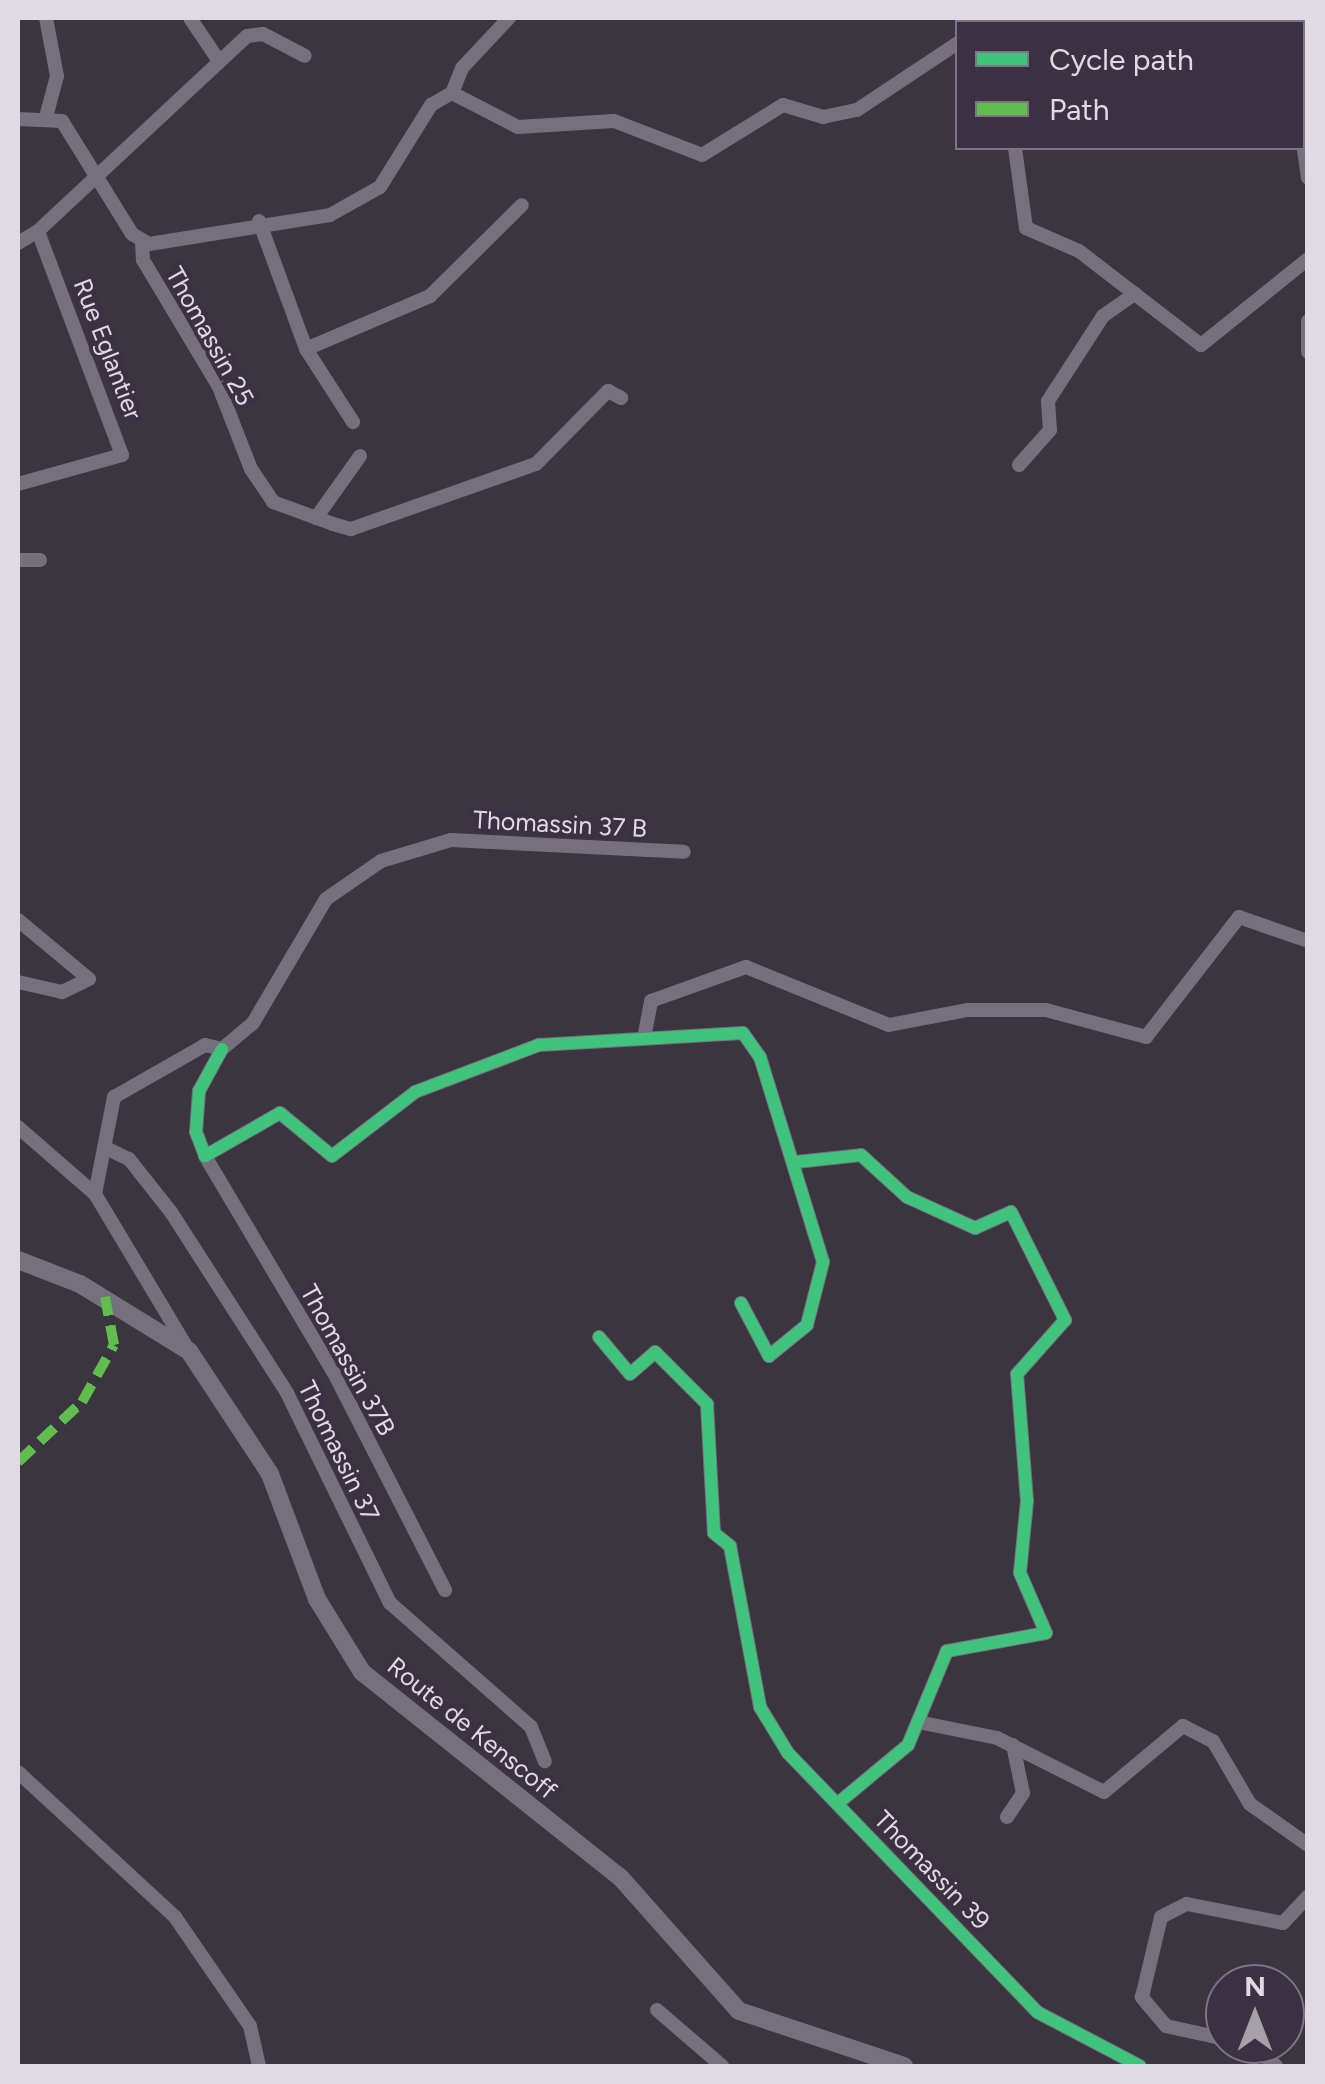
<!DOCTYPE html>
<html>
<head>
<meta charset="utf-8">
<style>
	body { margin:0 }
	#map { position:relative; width:1325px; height:2084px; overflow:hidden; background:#3a353f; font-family:Figtree,sans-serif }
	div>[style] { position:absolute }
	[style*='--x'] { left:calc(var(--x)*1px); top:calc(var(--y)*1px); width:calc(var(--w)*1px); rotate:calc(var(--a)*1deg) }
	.minor>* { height:14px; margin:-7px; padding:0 7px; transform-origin:7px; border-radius:7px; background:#76707d }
	.major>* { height:18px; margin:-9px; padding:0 9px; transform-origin:9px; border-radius:9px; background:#76707d }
	.quiet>* { height:10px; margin-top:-5px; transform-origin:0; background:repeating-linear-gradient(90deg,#5fbe4e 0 20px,transparent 0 30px) }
	.cycleway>* { height:12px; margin:-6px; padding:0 6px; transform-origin:6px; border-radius:6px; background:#40c37c }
	span { translate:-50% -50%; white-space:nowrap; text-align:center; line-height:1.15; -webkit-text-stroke:8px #3b3143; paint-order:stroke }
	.street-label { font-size:25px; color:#e0dae5 }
	.frame { position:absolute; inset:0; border:20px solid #e0dae5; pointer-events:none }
	.legend { position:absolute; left:955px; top:20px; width:350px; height:130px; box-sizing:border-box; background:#3b3143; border:2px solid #7d7584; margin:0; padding:12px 18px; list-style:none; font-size:30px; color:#e0dae5 }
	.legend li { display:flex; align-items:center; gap:20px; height:50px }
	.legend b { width:50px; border:2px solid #7d7584 }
	.north { position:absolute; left:1205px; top:1964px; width:100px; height:100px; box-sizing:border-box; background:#3b3143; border:2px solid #7d7584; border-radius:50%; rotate:0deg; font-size:28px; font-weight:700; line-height:40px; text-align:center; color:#e0dae5 }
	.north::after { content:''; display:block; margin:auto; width:35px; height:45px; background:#a6a0ab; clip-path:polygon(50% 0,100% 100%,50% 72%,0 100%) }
</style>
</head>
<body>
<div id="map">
	<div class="minor">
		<i style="--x:46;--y:18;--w:59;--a:79.3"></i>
		<i style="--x:57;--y:76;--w:39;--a:105"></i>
		<i style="--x:190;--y:18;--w:48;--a:56"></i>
		<i style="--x:452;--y:93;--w:74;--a:27.3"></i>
		<i style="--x:518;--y:127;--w:96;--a:-3.6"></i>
		<i style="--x:614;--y:121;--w:94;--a:21.1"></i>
		<i style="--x:702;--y:155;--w:95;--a:-31.7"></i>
		<i style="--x:783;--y:105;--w:42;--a:16.7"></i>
		<i style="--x:823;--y:117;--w:35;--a:-12"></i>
		<i style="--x:857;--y:110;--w:121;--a:-33.6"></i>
		<i style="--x:18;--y:119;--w:44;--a:2.6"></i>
		<i style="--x:62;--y:121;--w:133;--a:58.2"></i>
		<i style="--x:132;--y:234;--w:20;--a:30"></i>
		<i style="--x:149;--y:244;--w:183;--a:-9.1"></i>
		<i style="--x:330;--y:215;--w:57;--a:-29.2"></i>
		<i style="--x:380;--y:187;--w:97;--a:-58.1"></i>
		<i style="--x:431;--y:105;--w:24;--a:-30"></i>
		<i style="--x:452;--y:93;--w:27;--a:-68"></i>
		<i style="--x:462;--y:68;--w:69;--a:-46.8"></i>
		<i style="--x:1302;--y:136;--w:42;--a:81.9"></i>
		<i style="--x:1015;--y:148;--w:81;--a:82.2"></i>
		<i style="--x:1026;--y:228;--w:58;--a:23.5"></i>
		<i style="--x:1079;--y:251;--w:154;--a:37.6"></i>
		<i style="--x:1201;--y:345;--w:137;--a:-38.8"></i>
		<i style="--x:259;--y:221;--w:136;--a:69.8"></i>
		<i style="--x:306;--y:349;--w:135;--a:-23.1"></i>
		<i style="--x:430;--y:296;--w:129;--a:-44.7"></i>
		<i style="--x:142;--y:242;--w:18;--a:87"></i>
		<i style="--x:143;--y:260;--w:148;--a:59.1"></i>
		<i style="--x:219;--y:387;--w:88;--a:68.7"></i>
		<i style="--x:251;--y:469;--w:40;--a:56"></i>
		<i style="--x:273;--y:502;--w:64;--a:20.1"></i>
		<i style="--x:333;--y:524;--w:19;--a:16"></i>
		<i style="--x:351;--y:529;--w:196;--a:-19.4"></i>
		<i style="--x:536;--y:464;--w:103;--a:-45.4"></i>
		<i style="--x:608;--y:391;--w:15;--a:28"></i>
		<i style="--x:18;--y:243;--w:23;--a:-31"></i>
		<i style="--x:1308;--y:321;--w:31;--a:90"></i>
		<i style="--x:306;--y:349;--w:87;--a:57.2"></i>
		<i style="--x:1019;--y:465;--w:47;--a:-48.5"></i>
		<i style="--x:1050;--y:430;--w:29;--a:-94"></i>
		<i style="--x:1048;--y:401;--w:101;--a:-57.1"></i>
		<i style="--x:1103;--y:316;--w:39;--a:-35"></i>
		<i style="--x:18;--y:484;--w:108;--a:-15.6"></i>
		<i style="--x:122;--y:455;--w:239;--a:-110.6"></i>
		<i style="--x:38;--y:231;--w:286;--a:-43"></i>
		<i style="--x:247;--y:36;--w:16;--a:-7"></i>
		<i style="--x:263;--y:34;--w:47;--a:27.6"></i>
		<i style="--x:316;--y:518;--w:76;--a:-54.6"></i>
		<i style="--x:18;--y:560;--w:22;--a:0"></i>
		<i style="--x:18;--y:920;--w:92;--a:39.7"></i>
		<i style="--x:89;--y:979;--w:30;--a:154"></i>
		<i style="--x:62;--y:992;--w:45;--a:-167.2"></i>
		<i style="--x:644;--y:1038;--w:38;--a:-79"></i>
		<i style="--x:651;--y:1001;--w:101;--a:-19.7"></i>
		<i style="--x:746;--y:967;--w:154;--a:22.1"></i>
		<i style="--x:889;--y:1025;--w:79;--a:-10.9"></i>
		<i style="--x:967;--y:1010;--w:79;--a:0"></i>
		<i style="--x:1046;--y:1010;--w:104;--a:15.1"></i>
		<i style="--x:1146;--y:1037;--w:152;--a:-52.2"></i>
		<i style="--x:1239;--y:917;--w:73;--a:19.2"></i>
		<i style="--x:222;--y:1049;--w:48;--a:118.7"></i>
		<i style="--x:199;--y:1091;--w:41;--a:94.2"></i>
		<i style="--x:196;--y:1132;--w:26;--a:69"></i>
		<i style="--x:205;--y:1156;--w:86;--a:-29.8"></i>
		<i style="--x:280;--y:1113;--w:67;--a:39.6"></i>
		<i style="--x:332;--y:1156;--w:105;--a:-37.6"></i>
		<i style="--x:415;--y:1092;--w:133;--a:-20.8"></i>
		<i style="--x:539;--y:1045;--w:204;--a:-3.4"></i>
		<i style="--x:743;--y:1033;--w:29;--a:55"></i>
		<i style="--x:760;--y:1057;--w:214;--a:72.9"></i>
		<i style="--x:823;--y:1262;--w:65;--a:104.3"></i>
		<i style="--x:807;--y:1325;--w:49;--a:140.8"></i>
		<i style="--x:769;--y:1356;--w:60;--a:-117.8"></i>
		<i style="--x:18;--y:1127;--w:102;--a:41"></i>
		<i style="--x:106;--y:1148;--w:25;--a:26"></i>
		<i style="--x:129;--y:1159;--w:68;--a:51.6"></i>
		<i style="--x:171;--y:1212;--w:215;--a:57.3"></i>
		<i style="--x:287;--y:1393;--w:234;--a:63.9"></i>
		<i style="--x:390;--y:1603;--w:188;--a:41.3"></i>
		<i style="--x:531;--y:1727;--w:37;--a:68"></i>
		<i style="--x:205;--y:1156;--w:252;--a:59.3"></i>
		<i style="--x:334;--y:1373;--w:244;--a:62.9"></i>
		<i style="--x:796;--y:1162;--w:65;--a:-6.1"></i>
		<i style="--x:861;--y:1155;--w:62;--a:42.4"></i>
		<i style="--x:907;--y:1197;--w:75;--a:24.5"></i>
		<i style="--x:975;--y:1228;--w:39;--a:-24"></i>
		<i style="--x:1011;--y:1212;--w:121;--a:63.4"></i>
		<i style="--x:1065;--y:1320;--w:72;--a:131.6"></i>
		<i style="--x:1017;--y:1374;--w:127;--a:85.5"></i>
		<i style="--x:1027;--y:1501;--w:72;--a:95.6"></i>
		<i style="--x:1020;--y:1573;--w:65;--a:66.6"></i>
		<i style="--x:1046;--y:1633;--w:101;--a:169.7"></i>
		<i style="--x:947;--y:1651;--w:102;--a:112.5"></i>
		<i style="--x:908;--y:1745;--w:92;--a:140.3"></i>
		<i style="--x:599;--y:1337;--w:48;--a:50"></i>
		<i style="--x:630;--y:1374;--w:33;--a:-41"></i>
		<i style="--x:655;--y:1352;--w:74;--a:45"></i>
		<i style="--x:707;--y:1404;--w:129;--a:86.9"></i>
		<i style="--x:714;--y:1533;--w:21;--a:39"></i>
		<i style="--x:730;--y:1546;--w:164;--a:79.4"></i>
		<i style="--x:760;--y:1707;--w:54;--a:58.7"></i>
		<i style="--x:788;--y:1753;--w:359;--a:46.1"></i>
		<i style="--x:1037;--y:2012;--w:116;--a:27.7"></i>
		<i style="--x:189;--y:1351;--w:183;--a:-120.9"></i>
		<i style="--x:95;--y:1194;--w:99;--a:-78.9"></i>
		<i style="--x:114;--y:1097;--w:105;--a:-29.7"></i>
		<i style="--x:205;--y:1045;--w:17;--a:13"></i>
		<i style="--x:222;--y:1049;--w:40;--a:-40"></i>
		<i style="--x:253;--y:1023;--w:144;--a:-59.5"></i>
		<i style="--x:326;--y:899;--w:67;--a:-34.6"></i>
		<i style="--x:381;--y:861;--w:73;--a:-16.7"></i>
		<i style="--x:451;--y:840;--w:233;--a:2.9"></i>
		<i style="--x:918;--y:1722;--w:81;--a:11.4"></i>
		<i style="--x:997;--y:1738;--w:120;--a:26.8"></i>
		<i style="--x:1104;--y:1792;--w:103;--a:-39.9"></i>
		<i style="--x:1183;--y:1726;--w:34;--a:27"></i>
		<i style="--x:1213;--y:1741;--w:73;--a:59.6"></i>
		<i style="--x:1250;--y:1804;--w:71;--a:35.3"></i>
		<i style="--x:18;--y:1772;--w:214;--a:42.7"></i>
		<i style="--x:175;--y:1917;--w:132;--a:55.5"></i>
		<i style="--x:250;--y:2026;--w:41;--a:77.3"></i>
		<i style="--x:1007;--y:1817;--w:29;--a:-56"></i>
		<i style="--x:1023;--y:1793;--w:49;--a:-101.8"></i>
		<i style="--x:657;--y:2010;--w:86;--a:40.7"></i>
		<i style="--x:1225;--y:2039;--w:60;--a:-167.6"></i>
		<i style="--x:1166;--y:2026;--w:38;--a:-130"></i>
		<i style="--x:1142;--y:1997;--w:82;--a:-76.6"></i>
		<i style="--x:1161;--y:1917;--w:29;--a:-27"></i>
		<i style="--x:1187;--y:1904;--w:98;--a:11.2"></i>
		<i style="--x:1283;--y:1923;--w:37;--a:-47"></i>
		<i style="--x:1250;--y:2044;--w:34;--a:40"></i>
	</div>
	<div class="major">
		<i style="--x:18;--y:1260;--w:66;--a:21.2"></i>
		<i style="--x:80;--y:1284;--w:128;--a:31.6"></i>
		<i style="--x:189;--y:1351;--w:147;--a:56.6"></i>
		<i style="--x:270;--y:1474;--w:134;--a:69.4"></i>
		<i style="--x:317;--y:1599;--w:86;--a:58.3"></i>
		<i style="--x:362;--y:1672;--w:330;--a:38.5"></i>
		<i style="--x:620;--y:1877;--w:179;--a:48.4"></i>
		<i style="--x:739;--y:2011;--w:174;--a:18.4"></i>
	</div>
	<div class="quiet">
		<i style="--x:18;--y:1462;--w:88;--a:-43.2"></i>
		<i style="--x:82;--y:1402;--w:65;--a:-60.7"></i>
		<i style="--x:114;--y:1345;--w:49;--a:-100.6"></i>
	</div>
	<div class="cycleway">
		<i style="--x:222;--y:1049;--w:48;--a:118.7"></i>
		<i style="--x:199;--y:1091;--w:41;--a:94.2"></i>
		<i style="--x:196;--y:1132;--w:26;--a:69"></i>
		<i style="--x:205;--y:1156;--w:86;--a:-29.8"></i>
		<i style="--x:280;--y:1113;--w:67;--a:39.6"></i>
		<i style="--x:332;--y:1156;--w:105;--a:-37.6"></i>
		<i style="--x:415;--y:1092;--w:133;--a:-20.8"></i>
		<i style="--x:539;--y:1045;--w:204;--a:-3.4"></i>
		<i style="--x:743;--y:1033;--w:29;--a:55"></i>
		<i style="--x:760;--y:1057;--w:214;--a:72.9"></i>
		<i style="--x:823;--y:1262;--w:65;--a:104.3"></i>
		<i style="--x:807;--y:1325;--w:49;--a:140.8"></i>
		<i style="--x:769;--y:1356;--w:60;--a:-117.8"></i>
		<i style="--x:796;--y:1162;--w:65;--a:-6.1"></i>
		<i style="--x:861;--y:1155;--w:62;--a:42.4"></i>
		<i style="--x:907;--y:1197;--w:75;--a:24.5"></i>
		<i style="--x:975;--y:1228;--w:39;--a:-24"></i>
		<i style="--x:1011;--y:1212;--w:121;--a:63.4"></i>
		<i style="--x:1065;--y:1320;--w:72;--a:131.6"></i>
		<i style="--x:1017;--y:1374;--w:127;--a:85.5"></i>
		<i style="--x:1027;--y:1501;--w:72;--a:95.6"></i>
		<i style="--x:1020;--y:1573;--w:65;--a:66.6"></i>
		<i style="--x:1046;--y:1633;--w:101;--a:169.7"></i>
		<i style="--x:947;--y:1651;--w:102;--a:112.5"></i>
		<i style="--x:908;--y:1745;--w:92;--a:140.3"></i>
		<i style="--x:599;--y:1337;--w:48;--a:50"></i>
		<i style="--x:630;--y:1374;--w:33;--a:-41"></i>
		<i style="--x:655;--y:1352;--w:74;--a:45"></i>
		<i style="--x:707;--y:1404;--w:129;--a:86.9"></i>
		<i style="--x:714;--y:1533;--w:21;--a:39"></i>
		<i style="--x:730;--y:1546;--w:164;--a:79.4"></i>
		<i style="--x:760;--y:1707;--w:54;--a:58.7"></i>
		<i style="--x:788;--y:1753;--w:359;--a:46.1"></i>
		<i style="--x:1037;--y:2012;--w:116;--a:27.7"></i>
	</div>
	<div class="street-label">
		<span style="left:210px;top:336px;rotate:61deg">Thomassin 25</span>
		<span style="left:108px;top:349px;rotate:69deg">Rue Eglantier</span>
		<span style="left:560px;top:824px;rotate:3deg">Thomassin 37 B</span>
		<span style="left:348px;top:1360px;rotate:61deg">Thomassin 37B</span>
		<span style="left:339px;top:1451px;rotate:64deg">Thomassin 37</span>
		<span style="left:472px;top:1728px;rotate:39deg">Route de Kenscoff</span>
		<span style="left:932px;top:1870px;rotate:46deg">Thomassin 39</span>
	</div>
	<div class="frame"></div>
	<ul class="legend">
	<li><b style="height:12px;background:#40c37c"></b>Cycle path</li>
	<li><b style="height:12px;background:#5fbe4e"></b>Path</li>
	</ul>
	<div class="north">N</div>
</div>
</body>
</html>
